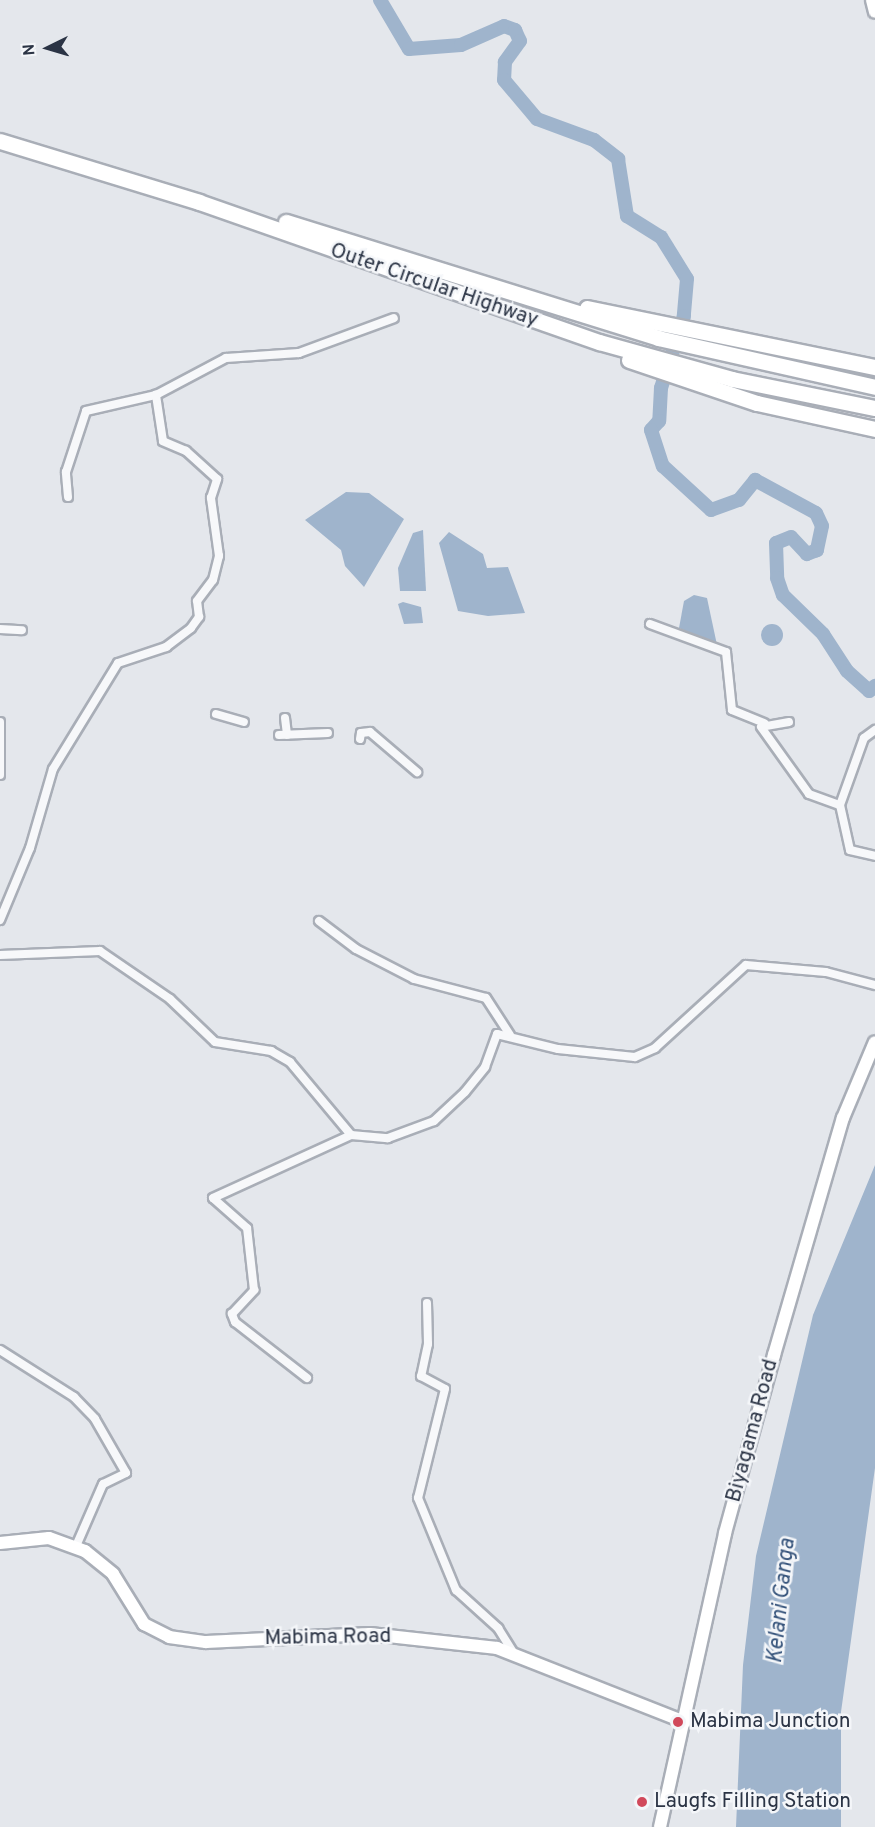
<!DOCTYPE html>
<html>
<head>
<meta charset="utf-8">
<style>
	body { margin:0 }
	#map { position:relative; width:875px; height:1827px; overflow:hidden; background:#e4e7ec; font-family:Overpass,sans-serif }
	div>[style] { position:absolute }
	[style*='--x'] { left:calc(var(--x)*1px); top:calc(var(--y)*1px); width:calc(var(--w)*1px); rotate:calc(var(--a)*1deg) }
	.water>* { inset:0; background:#9fb4cc }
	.round { border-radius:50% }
	.river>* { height:14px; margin:-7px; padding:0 7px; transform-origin:7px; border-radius:7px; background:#9fb4cc }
	.roads { filter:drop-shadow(2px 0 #a9aeb7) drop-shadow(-2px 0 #a9aeb7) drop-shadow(0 2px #a9aeb7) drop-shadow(0 -2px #a9aeb7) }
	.minor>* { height:8px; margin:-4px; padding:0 4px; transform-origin:4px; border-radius:4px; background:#f7f8fa }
	.primary>* { height:12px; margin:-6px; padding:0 6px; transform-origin:6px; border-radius:6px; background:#fff }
	.motorway>* { height:15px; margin:-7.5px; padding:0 7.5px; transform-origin:7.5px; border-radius:7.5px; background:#fff }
	.dots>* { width:16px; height:16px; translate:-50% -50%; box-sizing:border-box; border:3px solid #f4f6f9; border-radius:50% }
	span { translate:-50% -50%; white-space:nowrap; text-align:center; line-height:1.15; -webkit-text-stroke:5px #f4f6f9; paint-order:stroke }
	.street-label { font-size:21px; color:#2b3445 }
	.poi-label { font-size:21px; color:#2b3445 }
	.left { translate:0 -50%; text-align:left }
	.water-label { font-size:22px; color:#34527a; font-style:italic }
	.north { position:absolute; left:18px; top:18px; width:60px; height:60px; -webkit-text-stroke:4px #f4f6f9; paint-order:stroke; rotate:265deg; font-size:16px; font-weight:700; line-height:24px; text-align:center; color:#2b3445 }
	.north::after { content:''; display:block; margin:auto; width:21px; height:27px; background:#2b3445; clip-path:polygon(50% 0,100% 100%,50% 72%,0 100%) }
</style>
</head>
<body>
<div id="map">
	<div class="water">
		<i style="clip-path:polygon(346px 492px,369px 493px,404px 519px,364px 587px,345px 566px,341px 550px,305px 520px)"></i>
		<i style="clip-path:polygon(423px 530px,426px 591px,400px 591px,398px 568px,413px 533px)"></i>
		<i style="clip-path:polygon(449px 532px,483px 554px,487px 568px,508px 567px,525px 613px,488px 616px,458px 611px,439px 543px)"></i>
		<i style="clip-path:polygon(694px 595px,707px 598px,717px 645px,679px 628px,684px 601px)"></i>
		<i style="clip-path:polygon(403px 602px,421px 607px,423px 623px,404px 624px,398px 604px)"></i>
		<i class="round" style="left:761px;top:624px;width:22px;height:22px"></i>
		<i style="clip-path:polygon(875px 1165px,875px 1468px,841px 1712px,841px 1827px,736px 1827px,743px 1665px,756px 1556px,813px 1315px)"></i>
	</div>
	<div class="river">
		<i style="--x:380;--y:0;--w:57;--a:59.4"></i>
		<i style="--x:409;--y:49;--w:52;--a:-4.4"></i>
		<i style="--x:461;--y:45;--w:47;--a:-23.8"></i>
		<i style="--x:504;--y:26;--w:12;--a:20"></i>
		<i style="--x:515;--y:30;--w:12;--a:66"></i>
		<i style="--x:520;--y:41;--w:26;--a:126"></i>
		<i style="--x:505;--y:62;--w:18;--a:93"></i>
		<i style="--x:504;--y:80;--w:51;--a:49.8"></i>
		<i style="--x:537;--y:119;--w:61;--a:20.2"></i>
		<i style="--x:594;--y:140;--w:31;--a:38"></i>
		<i style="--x:618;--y:159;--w:58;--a:81"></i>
		<i style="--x:627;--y:216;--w:40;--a:32"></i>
		<i style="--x:661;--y:237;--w:49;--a:58.2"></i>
		<i style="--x:687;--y:279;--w:37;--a:95"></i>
		<i style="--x:684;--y:316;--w:76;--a:107.7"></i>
		<i style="--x:661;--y:388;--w:33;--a:93"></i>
		<i style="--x:659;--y:421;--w:12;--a:132"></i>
		<i style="--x:651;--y:430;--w:38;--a:72"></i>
		<i style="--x:663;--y:466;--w:65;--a:42.5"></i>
		<i style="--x:711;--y:510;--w:30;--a:-20"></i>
		<i style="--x:739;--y:500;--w:26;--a:-51"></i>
		<i style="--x:755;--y:480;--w:69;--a:28.4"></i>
		<i style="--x:816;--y:513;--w:14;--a:65"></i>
		<i style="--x:822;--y:526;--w:25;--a:102"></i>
		<i style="--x:817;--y:550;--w:11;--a:158"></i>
		<i style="--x:807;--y:554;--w:23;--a:-133"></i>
		<i style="--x:791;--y:537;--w:16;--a:158"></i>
		<i style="--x:776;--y:543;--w:35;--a:88"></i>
		<i style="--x:777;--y:578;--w:18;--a:71"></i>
		<i style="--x:783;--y:595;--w:56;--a:44.3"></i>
		<i style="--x:823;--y:634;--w:44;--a:57"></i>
		<i style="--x:847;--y:671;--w:30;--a:42"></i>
		<i style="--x:869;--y:691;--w:8;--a:-40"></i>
	</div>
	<div class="roads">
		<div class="minor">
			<i style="--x:68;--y:497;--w:25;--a:-95"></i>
			<i style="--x:66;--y:472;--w:64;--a:-71.8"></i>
			<i style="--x:86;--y:411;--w:72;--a:-12.9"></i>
			<i style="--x:650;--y:624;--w:81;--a:20.2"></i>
			<i style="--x:726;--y:652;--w:58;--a:84.1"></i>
			<i style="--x:732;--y:710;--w:35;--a:22"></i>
			<i style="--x:0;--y:629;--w:22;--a:3"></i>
			<i style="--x:216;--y:714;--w:29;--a:16"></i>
			<i style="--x:285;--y:718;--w:17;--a:83"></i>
			<i style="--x:0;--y:722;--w:53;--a:90"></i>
			<i style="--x:789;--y:722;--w:28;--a:170"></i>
			<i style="--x:761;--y:727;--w:82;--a:54.4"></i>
			<i style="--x:809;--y:794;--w:33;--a:20"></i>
			<i style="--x:279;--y:735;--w:49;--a:-2.3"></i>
			<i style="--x:360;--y:739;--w:6;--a:-81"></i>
			<i style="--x:361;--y:733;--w:9;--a:-6"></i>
			<i style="--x:370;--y:732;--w:62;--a:40.4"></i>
			<i style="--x:840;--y:805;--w:71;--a:-70.3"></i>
			<i style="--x:864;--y:738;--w:14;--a:-36"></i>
			<i style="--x:840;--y:805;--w:46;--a:77.5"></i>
			<i style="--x:850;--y:850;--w:26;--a:13"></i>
			<i style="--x:0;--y:920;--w:78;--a:-67.4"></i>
			<i style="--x:30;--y:848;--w:82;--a:-73.8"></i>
			<i style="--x:53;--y:769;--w:124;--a:-58.5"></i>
			<i style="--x:118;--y:663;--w:51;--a:-18.4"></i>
			<i style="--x:166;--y:647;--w:31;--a:-37"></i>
			<i style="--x:191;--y:628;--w:14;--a:-54"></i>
			<i style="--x:199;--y:617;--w:16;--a:-97"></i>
			<i style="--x:197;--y:601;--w:26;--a:-53"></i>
			<i style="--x:213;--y:580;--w:25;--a:-76"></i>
			<i style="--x:219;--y:556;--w:59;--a:-97.9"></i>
			<i style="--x:211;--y:498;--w:20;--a:-72"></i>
			<i style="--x:217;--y:479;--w:42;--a:-137.9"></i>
			<i style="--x:186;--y:451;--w:25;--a:-157"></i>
			<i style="--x:163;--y:441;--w:47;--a:-98.7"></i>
			<i style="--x:156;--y:395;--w:79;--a:-27.9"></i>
			<i style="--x:226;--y:358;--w:73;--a:-3.9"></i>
			<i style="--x:299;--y:353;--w:101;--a:-20.2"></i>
			<i style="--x:319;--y:921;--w:46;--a:37.1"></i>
			<i style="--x:356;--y:949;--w:65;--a:27.3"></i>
			<i style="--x:414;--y:979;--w:74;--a:14.8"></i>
			<i style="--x:486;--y:998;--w:44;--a:57"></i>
			<i style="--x:0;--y:955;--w:100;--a:-2.3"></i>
			<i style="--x:100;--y:951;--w:85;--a:34.4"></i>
			<i style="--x:170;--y:999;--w:62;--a:43.7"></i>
			<i style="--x:215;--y:1042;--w:57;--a:9.1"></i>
			<i style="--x:271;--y:1051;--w:22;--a:30"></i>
			<i style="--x:290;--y:1062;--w:95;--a:50.1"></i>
			<i style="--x:351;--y:1135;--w:37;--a:5"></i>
			<i style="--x:388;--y:1138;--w:49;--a:-20.3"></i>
			<i style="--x:434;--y:1121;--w:42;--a:-43.1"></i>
			<i style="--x:465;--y:1092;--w:32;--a:-51"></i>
			<i style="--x:485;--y:1067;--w:35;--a:-70"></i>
			<i style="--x:497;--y:1034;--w:63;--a:13.8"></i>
			<i style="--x:558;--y:1049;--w:77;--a:5.9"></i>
			<i style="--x:635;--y:1057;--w:22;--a:-24"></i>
			<i style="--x:655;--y:1048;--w:123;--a:-42.4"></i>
			<i style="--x:746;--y:965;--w:80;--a:5"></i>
			<i style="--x:826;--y:972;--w:51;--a:14.9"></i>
			<i style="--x:427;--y:1303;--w:41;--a:88.6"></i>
			<i style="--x:428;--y:1344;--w:33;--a:102"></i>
			<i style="--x:421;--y:1376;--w:27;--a:28"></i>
			<i style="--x:445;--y:1389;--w:112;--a:103.9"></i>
			<i style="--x:418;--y:1498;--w:100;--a:67.6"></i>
			<i style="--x:456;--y:1590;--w:57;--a:42.1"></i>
			<i style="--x:498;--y:1628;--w:31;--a:58"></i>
			<i style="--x:0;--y:1350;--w:88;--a:32.4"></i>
			<i style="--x:74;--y:1397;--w:30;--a:46"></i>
			<i style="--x:95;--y:1419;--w:62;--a:60.1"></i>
			<i style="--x:126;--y:1473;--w:25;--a:154"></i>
			<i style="--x:103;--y:1484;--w:68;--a:113.5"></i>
			<i style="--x:307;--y:1378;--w:91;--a:-142.1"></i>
			<i style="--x:235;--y:1322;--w:9;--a:-111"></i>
			<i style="--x:232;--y:1314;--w:33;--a:-47"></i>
			<i style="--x:254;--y:1290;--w:62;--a:-96.4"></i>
			<i style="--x:247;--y:1228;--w:45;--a:-138.6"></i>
			<i style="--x:213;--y:1198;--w:152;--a:-24.5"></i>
		</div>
		<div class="primary">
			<i style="--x:872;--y:0;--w:12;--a:76"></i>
			<i style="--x:0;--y:1543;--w:49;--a:-5.8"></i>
			<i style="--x:49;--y:1538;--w:38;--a:20"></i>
			<i style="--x:85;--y:1551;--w:36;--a:39"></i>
			<i style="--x:113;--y:1574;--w:59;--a:58.2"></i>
			<i style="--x:144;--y:1624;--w:28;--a:27"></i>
			<i style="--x:169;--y:1637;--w:37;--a:8"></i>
			<i style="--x:206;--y:1642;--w:164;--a:-2.8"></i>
			<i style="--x:370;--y:1634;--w:128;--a:6.3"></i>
			<i style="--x:497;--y:1648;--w:202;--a:21.5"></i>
			<i style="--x:660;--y:1827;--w:301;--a:-77.5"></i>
			<i style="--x:725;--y:1533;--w:185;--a:-74.6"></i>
			<i style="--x:774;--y:1355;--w:247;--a:-73.8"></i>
			<i style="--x:843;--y:1118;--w:82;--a:-67.2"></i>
		</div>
		<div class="motorway">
			<i style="--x:0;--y:141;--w:208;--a:17"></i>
			<i style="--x:199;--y:202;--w:424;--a:19.3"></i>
			<i style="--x:599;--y:342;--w:138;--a:15.5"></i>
			<i style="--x:732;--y:379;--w:146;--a:11.5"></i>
			<i style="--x:286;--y:222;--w:390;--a:17.3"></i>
			<i style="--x:658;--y:338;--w:222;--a:12.7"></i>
			<i style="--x:587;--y:308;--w:294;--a:11.6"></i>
			<i style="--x:629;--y:360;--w:135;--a:18.6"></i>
			<i style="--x:757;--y:403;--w:121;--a:12.4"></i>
		</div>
	</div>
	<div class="dots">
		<i style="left:678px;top:1722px;background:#d1495b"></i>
		<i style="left:642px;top:1802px;background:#d1495b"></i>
	</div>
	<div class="street-label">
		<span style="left:434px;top:286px;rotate:19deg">Outer Circular Highway</span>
		<span style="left:753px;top:1431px;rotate:-75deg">Biyagama Road</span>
		<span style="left:328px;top:1638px;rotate:-1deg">Mabima Road</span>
	</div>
	<div class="poi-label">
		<span class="left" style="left:690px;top:1722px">Mabima Junction</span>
		<span class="left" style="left:654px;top:1802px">Laugfs Filling Station</span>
	</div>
	<div class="water-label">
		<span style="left:782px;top:1601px;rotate:-84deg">Kelani Ganga</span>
	</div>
	<div class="north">N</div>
</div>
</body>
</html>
